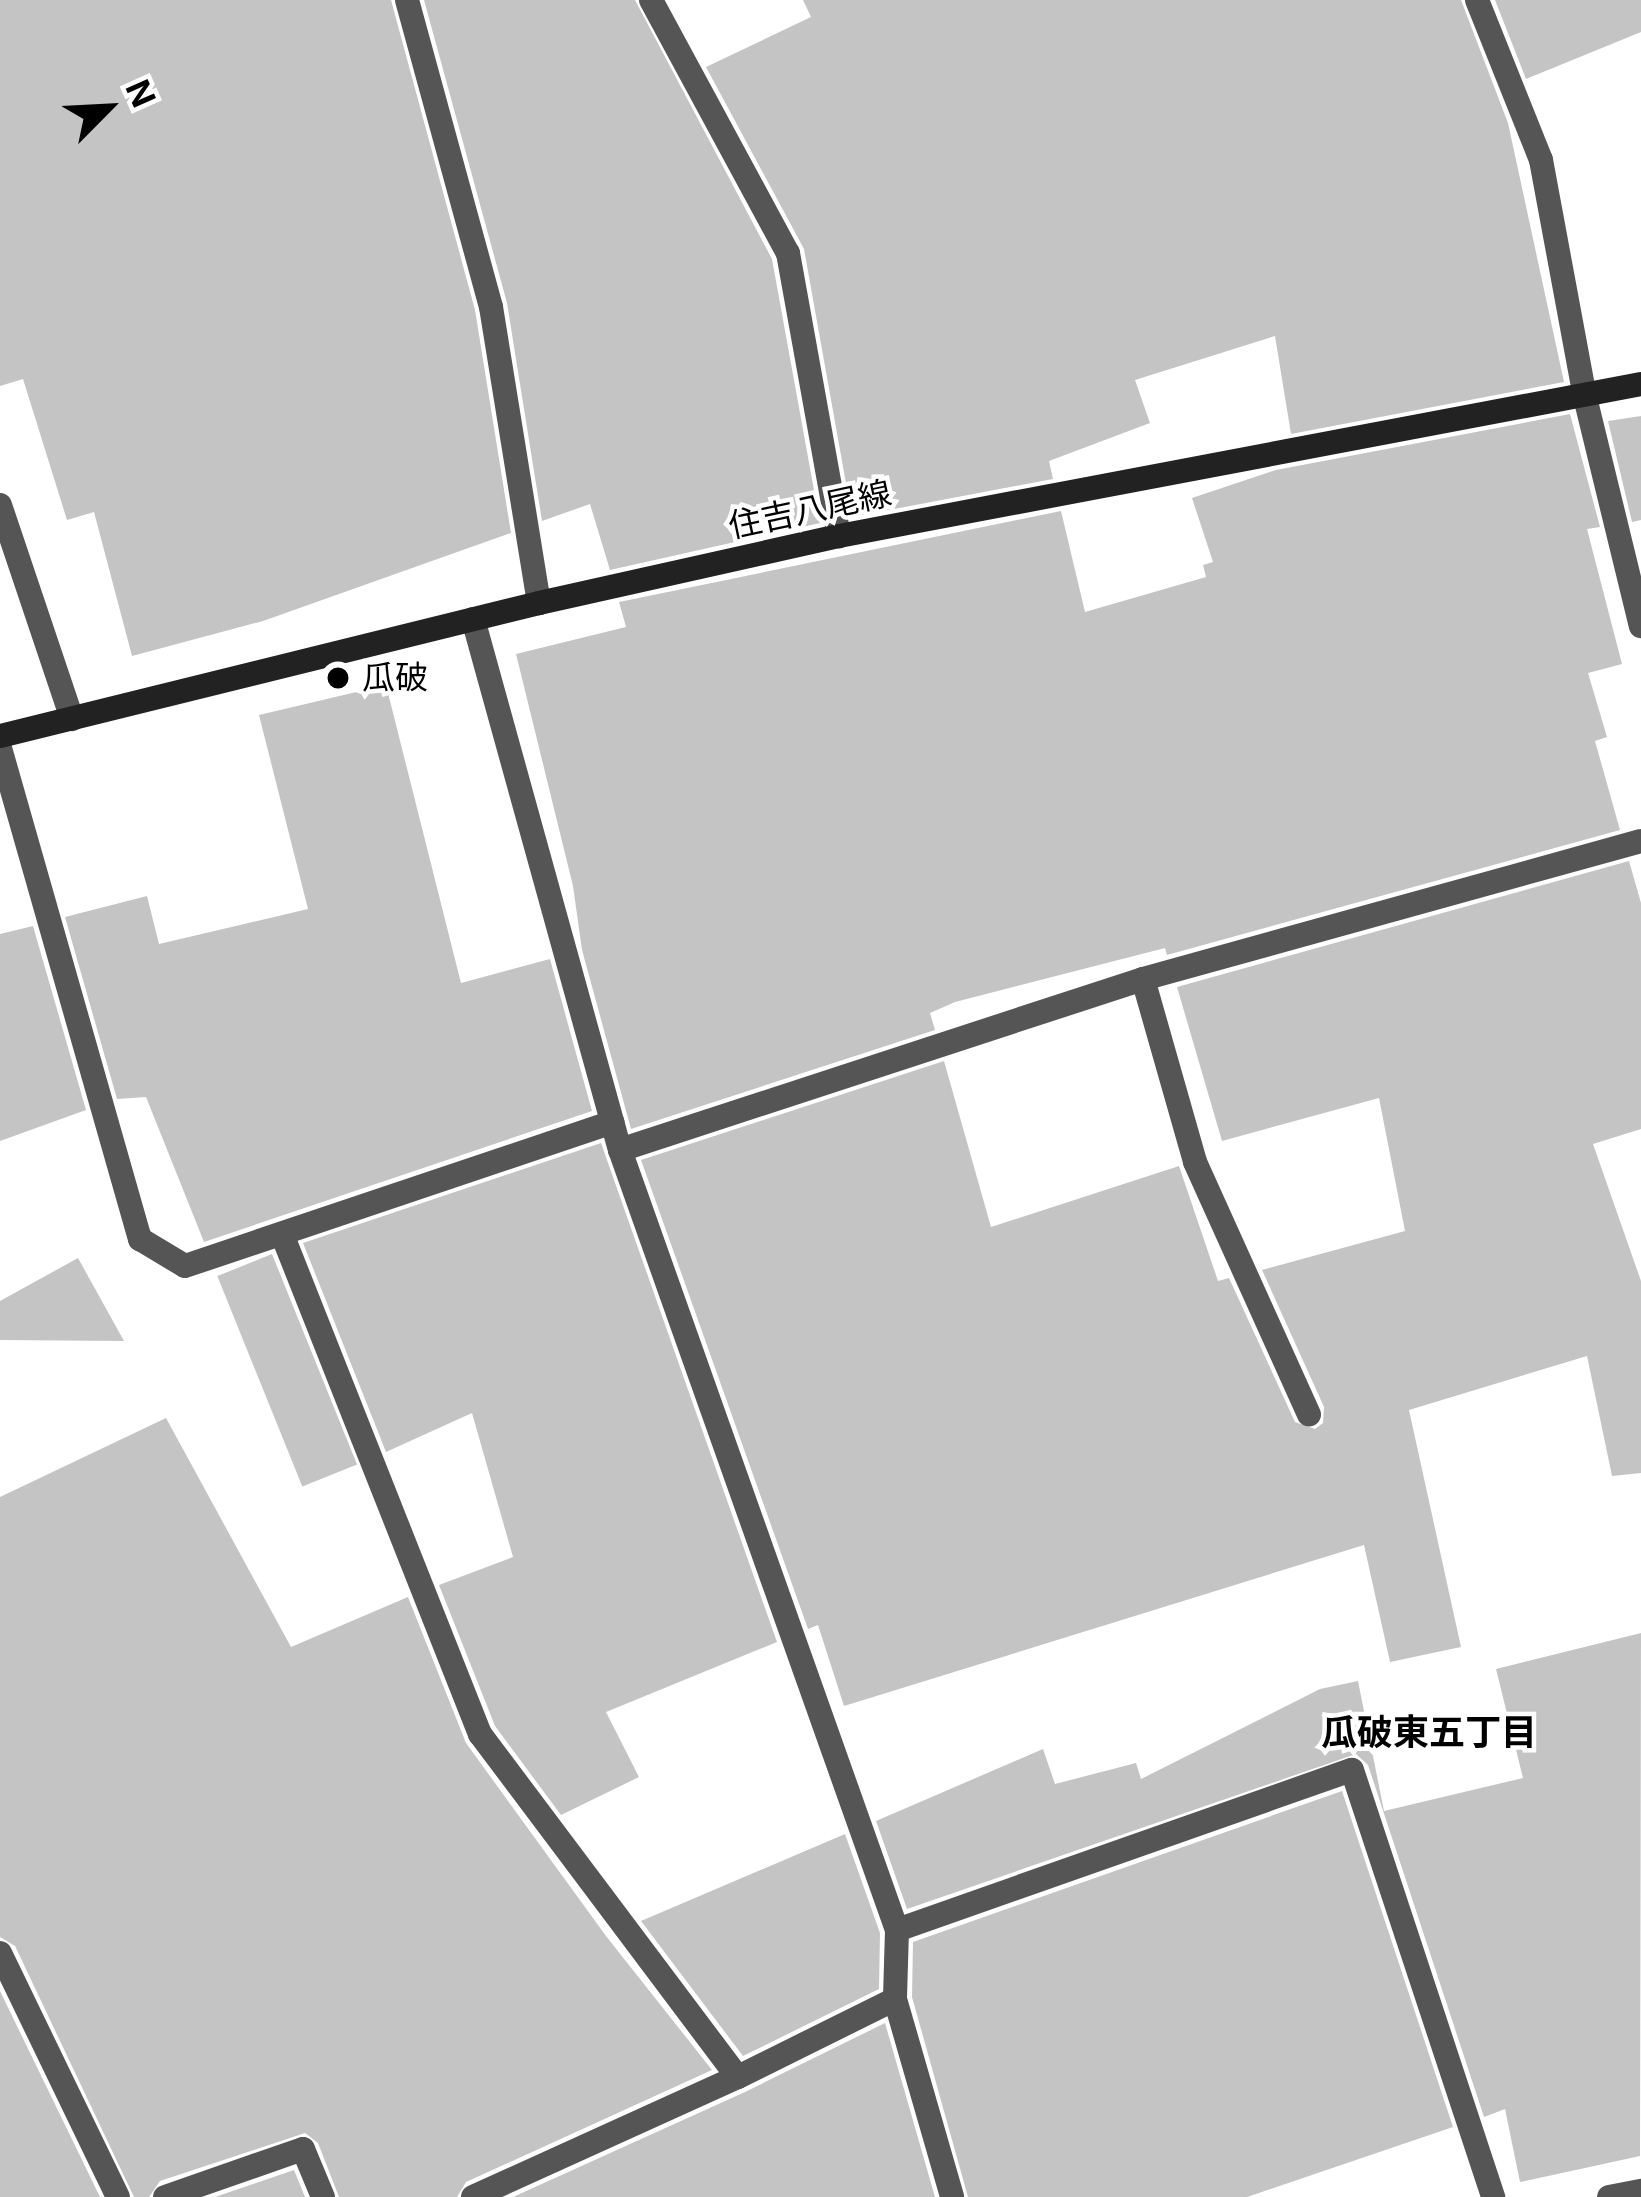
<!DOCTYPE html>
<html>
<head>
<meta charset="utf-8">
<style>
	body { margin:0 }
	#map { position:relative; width:1641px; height:2197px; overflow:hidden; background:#fff; font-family:Inter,"Noto Sans JP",sans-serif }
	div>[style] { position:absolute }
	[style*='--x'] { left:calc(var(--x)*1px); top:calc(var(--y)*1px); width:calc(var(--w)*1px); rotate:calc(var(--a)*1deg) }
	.building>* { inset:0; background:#c4c4c4; transform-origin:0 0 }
	.service>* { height:24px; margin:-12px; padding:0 12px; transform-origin:12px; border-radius:12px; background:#555 }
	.minor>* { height:24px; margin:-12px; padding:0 12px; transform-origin:12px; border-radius:12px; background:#555 }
	.secondary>* { height:24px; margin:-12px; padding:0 12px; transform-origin:12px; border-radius:12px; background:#222 }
	.dots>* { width:33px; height:33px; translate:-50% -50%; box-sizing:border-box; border:6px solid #fff; border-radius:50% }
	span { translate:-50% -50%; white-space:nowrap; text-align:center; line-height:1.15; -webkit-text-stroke:9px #fff; paint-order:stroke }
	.street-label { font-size:33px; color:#000 }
	.poi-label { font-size:33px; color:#000 }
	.left { translate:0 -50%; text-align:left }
	.neighbourhood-label { font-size:36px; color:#000; font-weight:700 }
	.north { position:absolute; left:48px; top:48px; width:120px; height:120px; -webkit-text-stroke:9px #fff; paint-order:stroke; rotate:66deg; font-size:33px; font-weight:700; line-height:48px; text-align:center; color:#000 }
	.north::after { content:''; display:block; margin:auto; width:42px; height:54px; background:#000; clip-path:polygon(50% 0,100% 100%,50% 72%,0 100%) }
</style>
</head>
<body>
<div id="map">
	<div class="building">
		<i style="clip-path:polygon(0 0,391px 0,475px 310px,511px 533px,263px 621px,132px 656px,94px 512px,67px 520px,23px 379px,0 386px)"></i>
		<i style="clip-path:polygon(424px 0,635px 0,772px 259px,820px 523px,610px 570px,590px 504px,542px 521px,507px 303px)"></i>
		<i style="clip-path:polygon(803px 0,1461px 0,1508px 123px,1564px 382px,1291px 434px,1275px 336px,1135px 380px,1150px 423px,1049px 461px,1053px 479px,852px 517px,804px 249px,706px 67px,811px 17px)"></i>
		<i style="clip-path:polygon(1495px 0,1641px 0,1641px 32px,1526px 79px)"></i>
		<i style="clip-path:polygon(1570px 414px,1600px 527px,1587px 529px,1622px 664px,1588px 673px,1607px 737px,1595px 741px,1620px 830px,1167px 955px,1165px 948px,955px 1002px,930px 1013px,935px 1030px,631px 1129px,582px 950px,573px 886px,516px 654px,626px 627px,619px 602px,1061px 511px,1085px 612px,1206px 577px,1203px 565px,1213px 562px,1192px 498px,1276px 470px)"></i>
		<i style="clip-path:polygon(1641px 416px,1641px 520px,1632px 522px,1608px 421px)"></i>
		<i style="clip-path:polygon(386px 685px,461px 983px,550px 959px,592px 1111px,204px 1242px,146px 1097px,117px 1099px,65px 917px,147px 896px,159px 944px,308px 909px,259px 715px)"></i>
		<i style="clip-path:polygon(1629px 861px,1641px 903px,1641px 1129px,1593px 1144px,1641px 1281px,1641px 1473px,1612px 1476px,1587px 1356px,1409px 1410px,1461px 1647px,1390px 1662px,1364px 1545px,844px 1706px,818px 1625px,808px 1629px,641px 1160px,944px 1061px,991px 1227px,1179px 1166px,1218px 1281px,1229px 1278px,1295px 1422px,1315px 1429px,1323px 1423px,1324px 1407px,1262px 1270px,1405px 1231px,1379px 1098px,1222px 1141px,1177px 987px)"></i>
		<i style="clip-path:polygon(33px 926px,86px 1110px,0 1141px,0 934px)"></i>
		<i style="clip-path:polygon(601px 1143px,777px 1642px,606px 1712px,639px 1777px,561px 1815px,495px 1726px,439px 1585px,513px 1557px,472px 1413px,386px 1452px,303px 1243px)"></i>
		<i style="left:272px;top:1254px;width:227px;height:59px;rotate:68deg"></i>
		<i style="clip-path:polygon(78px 1258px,124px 1341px,0 1340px,0 1301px)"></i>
		<i style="clip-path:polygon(166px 1418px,291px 1647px,408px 1597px,466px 1743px,606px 1936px,712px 2070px,466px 2182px,457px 2197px,339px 2197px,318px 2143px,305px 2133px,160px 2181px,149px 2197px,134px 2197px,15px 1946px,0 1937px,0 1497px)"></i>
		<i style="clip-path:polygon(1641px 1633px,1640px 2156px,1520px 2182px,1505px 2109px,1484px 2117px,1368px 1765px,1356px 1754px,907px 1909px,876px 1821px,1043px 1749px,1055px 1784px,1136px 1763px,1141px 1779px,1320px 1689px,1358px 1681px,1384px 1811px,1523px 1778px,1496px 1669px)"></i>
		<i style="clip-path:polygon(1342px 1791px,1453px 2127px,1247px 2197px,968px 2197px,912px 1997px,913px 1942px)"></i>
		<i style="clip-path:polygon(845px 1834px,880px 1933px,879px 1989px,743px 2056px,641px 1921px)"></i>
		<i style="clip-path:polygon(0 1991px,100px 2197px,0 2197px)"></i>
		<i style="clip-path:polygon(885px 2023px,935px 2197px,513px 2197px,745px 2092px)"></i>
		<i style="clip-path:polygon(294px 2170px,305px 2197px,215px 2197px)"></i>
	</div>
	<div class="service">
		<i style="--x:1143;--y:979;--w:190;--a:74.1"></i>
		<i style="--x:1195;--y:1162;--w:277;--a:65.7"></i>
	</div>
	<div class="minor">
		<i style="--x:407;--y:0;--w:318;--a:74.7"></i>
		<i style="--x:491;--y:307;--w:300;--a:80.8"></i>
		<i style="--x:651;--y:0;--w:288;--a:61.6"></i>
		<i style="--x:788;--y:253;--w:288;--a:79.8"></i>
		<i style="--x:1477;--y:0;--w:172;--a:68.2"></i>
		<i style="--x:1541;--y:160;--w:237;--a:79.5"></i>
		<i style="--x:1584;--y:393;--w:240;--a:76.3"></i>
		<i style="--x:0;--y:505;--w:226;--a:71.4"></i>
		<i style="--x:473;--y:619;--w:551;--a:74.53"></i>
		<i style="--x:620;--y:1150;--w:828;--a:70.45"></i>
		<i style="--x:897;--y:1930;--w:69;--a:91.7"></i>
		<i style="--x:895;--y:1999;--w:206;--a:73.9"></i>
		<i style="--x:0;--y:748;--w:511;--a:74.09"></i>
		<i style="--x:140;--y:1239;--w:52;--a:31"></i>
		<i style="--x:185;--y:1266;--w:451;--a:-18.6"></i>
		<i style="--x:620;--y:1150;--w:550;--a:-18.11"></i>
		<i style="--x:1143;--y:979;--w:517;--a:-15.49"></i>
		<i style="--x:282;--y:1234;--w:538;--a:68.4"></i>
		<i style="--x:480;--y:1734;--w:429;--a:53.1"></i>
		<i style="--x:897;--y:1930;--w:482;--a:-19.4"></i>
		<i style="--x:1352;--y:1770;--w:450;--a:71.7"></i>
		<i style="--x:0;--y:1953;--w:271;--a:64.2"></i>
		<i style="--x:165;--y:2197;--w:146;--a:-19.2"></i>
		<i style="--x:303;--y:2149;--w:52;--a:67.4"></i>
		<i style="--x:473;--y:2197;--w:291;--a:-24.4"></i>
		<i style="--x:738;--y:2077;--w:175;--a:-26.4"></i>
		<i style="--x:1609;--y:2197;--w:33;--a:-11"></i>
	</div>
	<div class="secondary">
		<i style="--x:0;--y:736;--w:555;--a:-13.86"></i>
		<i style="--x:539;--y:603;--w:307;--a:-12.6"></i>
		<i style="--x:839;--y:536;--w:816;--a:-10.73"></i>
	</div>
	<div class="dots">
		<i style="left:338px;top:678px;background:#000"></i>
	</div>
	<div class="street-label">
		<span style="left:810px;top:510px;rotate:-12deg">住吉八尾線</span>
	</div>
	<div class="poi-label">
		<span class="left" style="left:362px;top:678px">瓜破</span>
	</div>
	<div class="neighbourhood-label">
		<span style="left:1429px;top:1733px">瓜破東五丁目</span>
	</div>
	<div class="north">N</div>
</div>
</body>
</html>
